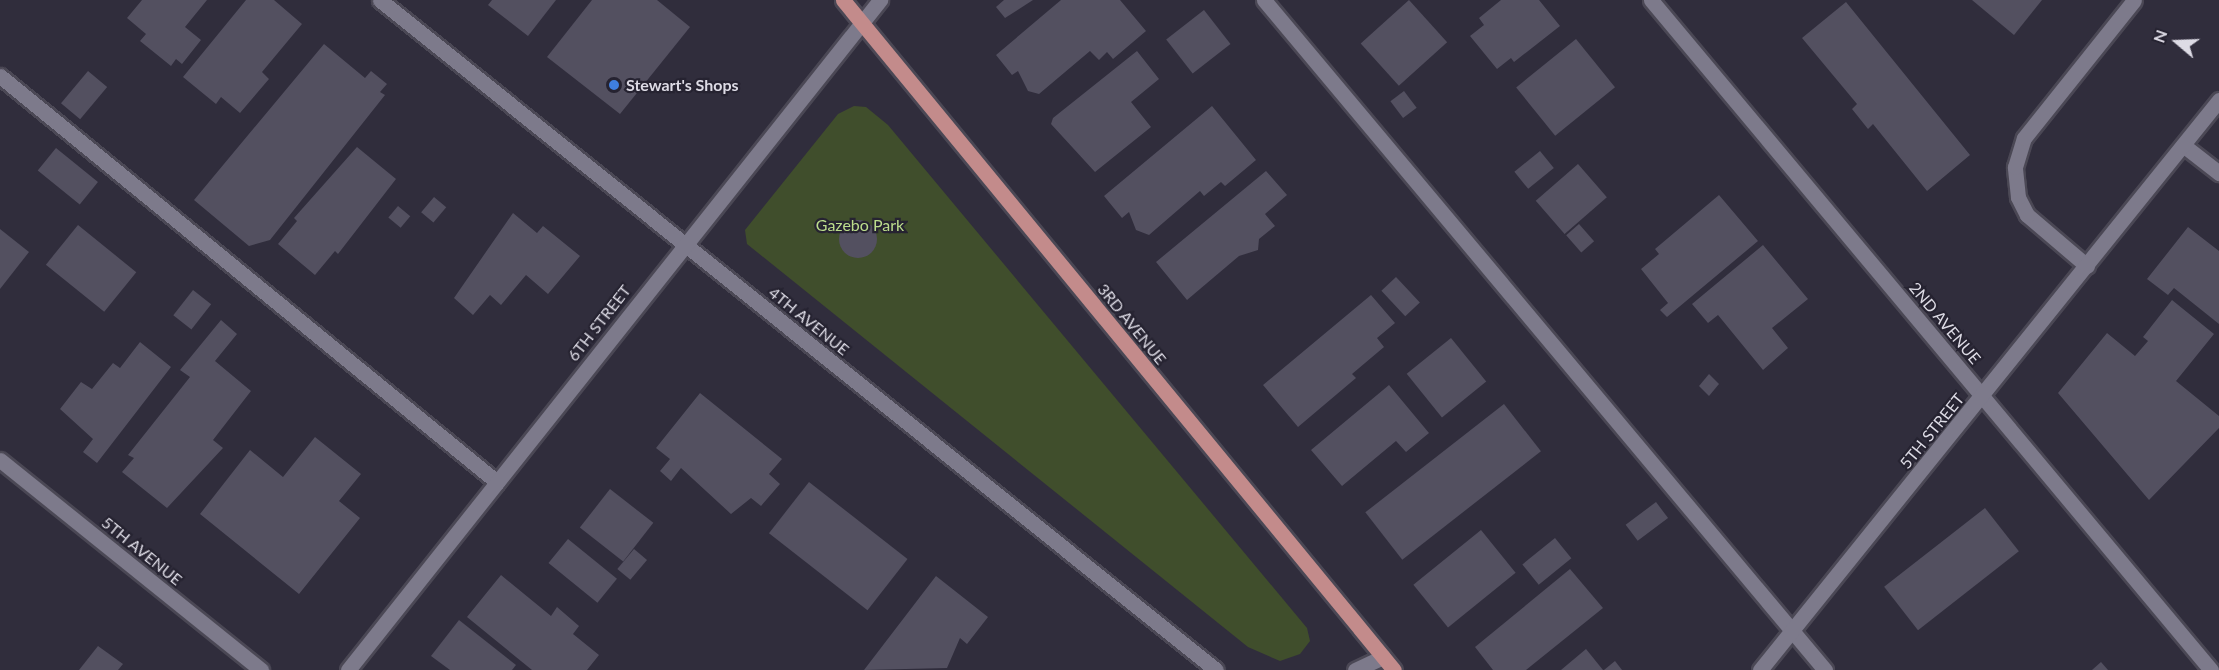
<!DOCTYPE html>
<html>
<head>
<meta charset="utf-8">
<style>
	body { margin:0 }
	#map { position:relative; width:2219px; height:670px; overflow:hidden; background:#302d3c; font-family:Lato,sans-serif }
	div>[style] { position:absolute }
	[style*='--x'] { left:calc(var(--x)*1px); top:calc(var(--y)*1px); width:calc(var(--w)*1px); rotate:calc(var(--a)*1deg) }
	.green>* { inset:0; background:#404e2c }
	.building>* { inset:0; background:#535060; transform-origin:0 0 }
	.round { border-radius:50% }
	.roads { filter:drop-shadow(2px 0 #4b4855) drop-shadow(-2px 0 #4b4855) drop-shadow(0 2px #4b4855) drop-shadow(0 -2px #4b4855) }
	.minor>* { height:15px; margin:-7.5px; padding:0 7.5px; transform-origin:7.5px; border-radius:7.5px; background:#7d7a8b }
	.major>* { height:15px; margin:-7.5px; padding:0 7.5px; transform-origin:7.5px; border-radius:7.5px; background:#c38b8b }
	.dots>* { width:16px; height:16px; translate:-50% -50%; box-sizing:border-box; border:3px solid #262331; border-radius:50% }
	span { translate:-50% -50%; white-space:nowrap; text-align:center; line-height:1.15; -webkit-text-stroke:4.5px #262331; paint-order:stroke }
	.poi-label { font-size:16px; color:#dddbe5; font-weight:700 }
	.left { translate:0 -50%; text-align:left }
	.park-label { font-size:16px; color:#bcdd8c }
	.street-label { font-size:16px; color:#dddbe5 }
	.north { position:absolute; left:2147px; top:12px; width:60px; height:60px; -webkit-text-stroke:4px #262331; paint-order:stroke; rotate:289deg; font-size:16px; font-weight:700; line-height:24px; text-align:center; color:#dddbe5 }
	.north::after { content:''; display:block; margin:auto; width:21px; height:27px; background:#dddbe5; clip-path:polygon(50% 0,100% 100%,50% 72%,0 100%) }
</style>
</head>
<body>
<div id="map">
	<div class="green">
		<i style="clip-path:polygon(854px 106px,866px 107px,888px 125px,1307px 628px,1310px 641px,1300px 654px,1280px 661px,1248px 647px,747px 244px,745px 230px,838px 114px)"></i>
	</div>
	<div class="building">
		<i style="clip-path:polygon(142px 0,207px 0,185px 27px,201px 40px,182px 64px,176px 59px,171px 66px,140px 41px,146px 34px,127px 18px)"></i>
		<i style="clip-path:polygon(246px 0,274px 0,302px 24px,262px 72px,269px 79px,240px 113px,221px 97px,216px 104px,183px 77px)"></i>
		<i style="clip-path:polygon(492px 0,556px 0,528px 36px,488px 5px)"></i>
		<i style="clip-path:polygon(592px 0,657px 0,690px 27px,620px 114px,547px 57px)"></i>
		<i style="clip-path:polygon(1004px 0,1033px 0,1005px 18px,996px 7px)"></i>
		<i style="clip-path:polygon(1061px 0,1120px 0,1146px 31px,1113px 59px,1107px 52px,1099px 60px,1090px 51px,1039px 94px,1028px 91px,1018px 71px,1012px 75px,996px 55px)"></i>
		<i style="left:1409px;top:0;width:57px;height:65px;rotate:48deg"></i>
		<i style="clip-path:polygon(1501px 0,1539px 0,1560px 26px,1514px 62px,1511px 58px,1497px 69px,1470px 36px,1484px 25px,1479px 18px)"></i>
		<i style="clip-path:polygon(1972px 0,2042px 0,2014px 35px)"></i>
		<i style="clip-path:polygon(1846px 2px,1970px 155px,1927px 191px,1873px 124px,1868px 129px,1852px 109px,1857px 104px,1802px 38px)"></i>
		<i style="left:1204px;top:10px;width:43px;height:48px;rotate:52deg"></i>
		<i style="left:1576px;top:39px;width:62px;height:77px;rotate:51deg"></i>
		<i style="clip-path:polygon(324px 44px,365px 78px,371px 71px,387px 84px,380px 92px,385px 95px,270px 240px,249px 246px,194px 200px)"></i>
		<i style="clip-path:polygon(1137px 51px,1159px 79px,1131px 102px,1151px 127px,1095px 172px,1051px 124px,1053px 118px)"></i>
		<i style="left:88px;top:71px;width:25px;height:42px;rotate:40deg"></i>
		<i style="left:1404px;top:91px;width:21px;height:17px;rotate:53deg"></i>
		<i style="clip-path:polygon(1212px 106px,1256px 160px,1225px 186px,1221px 182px,1204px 196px,1200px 191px,1149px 235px,1136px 230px,1129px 212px,1122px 218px,1104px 196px)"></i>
		<i style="clip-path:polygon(357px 147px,396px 179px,338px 254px,335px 251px,315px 275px,278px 244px,297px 221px,294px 218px)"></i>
		<i style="left:56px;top:148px;width:54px;height:29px;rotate:39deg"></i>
		<i style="left:1540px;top:151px;width:22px;height:33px;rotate:51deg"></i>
		<i style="left:1578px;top:164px;width:44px;height:56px;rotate:49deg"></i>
		<i style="clip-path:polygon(1266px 171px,1287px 195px,1265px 214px,1275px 226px,1259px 239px,1258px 250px,1239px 256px,1187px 300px,1156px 262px)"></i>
		<i style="clip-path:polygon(1719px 195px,1758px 241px,1667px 317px,1660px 310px,1668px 303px,1641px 269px,1659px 254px,1655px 249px)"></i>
		<i style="left:434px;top:197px;width:16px;height:20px;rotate:40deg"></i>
		<i style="left:398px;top:206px;width:16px;height:15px;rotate:40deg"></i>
		<i style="clip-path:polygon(513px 213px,537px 233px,543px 226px,580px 256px,548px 294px,526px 275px,501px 305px,490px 295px,473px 315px,454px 298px)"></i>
		<i class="round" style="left:839px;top:220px;width:38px;height:38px"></i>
		<i style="left:1579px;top:224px;width:23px;height:17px;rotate:49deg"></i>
		<i style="left:78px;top:225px;width:75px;height:51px;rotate:39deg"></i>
		<i style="clip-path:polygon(2188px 227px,2219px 251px,2219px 324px,2174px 288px,2168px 295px,2147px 279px)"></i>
		<i style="clip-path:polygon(0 229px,29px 252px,0 289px)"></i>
		<i style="clip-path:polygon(1763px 245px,1808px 299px,1772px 328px,1788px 348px,1763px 370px,1718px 315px,1708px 323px,1692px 304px)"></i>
		<i style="left:1396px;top:277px;width:35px;height:20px;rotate:47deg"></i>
		<i style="left:193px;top:290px;width:23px;height:32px;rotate:38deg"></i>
		<i style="clip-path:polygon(1371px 295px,1395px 323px,1377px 338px,1384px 347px,1352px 374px,1356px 378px,1298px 427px,1263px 385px)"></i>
		<i style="clip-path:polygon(2172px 300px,2214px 334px,2176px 381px,2219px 416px,2219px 428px,2149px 500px,2058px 393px,2107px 333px,2135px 356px,2148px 341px,2143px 337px)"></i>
		<i style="clip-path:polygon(221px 320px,237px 334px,215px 361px,251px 391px,213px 440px,223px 448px,167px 508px,122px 472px,134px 458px,128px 455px,190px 377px,180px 370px)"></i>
		<i style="left:1451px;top:338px;width:56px;height:57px;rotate:51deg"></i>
		<i style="clip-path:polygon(140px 342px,171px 367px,97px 463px,83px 452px,93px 439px,60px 409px,81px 382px,92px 389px,113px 363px,120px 368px)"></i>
		<i style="clip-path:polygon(1709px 374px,1719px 384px,1709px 396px,1699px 386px)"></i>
		<i style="clip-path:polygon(1389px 385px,1429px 433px,1406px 452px,1396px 441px,1342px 486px,1311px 450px)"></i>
		<i style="clip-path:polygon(700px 393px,782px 459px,769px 474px,780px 484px,761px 506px,751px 498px,731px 514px,681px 468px,671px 481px,660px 471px,670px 459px,656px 448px)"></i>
		<i style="left:1504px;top:404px;width:60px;height:176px;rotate:52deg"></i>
		<i style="clip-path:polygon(315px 437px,361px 474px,339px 501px,360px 518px,299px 594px,200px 514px,250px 450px,283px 477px)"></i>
		<i style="left:809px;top:482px;width:125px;height:65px;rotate:38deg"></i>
		<i style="left:610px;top:489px;width:55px;height:49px;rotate:38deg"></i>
		<i style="left:1656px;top:502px;width:20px;height:38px;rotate:53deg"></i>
		<i style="left:1985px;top:508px;width:55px;height:128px;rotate:52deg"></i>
		<i style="left:1481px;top:530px;width:55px;height:87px;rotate:51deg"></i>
		<i style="left:1555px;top:538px;width:26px;height:42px;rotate:51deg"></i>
		<i style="left:568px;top:539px;width:63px;height:31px;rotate:39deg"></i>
		<i style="left:634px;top:549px;width:17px;height:26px;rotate:40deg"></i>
		<i style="clip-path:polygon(1570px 569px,1603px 608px,1526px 670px,1493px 670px,1475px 647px)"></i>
		<i style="clip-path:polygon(501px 575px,551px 616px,557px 607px,579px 626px,573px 634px,599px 655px,587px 670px,532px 670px,467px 617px)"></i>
		<i style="clip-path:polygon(936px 576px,988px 617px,967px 644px,960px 638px,947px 668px,864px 670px)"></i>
		<i style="clip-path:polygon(459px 620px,516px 665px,512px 670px,450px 670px,431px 656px)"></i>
		<i style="clip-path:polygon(98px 646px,123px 664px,118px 670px,79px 670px)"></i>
		<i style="clip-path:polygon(1586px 649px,1603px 670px,1561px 670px)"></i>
		<i style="clip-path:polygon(1615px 661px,1622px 670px,1604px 670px)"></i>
		<i style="clip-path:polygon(2101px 662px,2108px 670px,2092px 670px)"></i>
	</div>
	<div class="roads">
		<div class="minor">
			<i style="--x:380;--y:0;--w:1071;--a:38.71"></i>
			<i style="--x:1264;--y:0;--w:874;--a:50.06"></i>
			<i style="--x:1651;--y:0;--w:873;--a:50.11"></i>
			<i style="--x:0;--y:76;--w:642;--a:39.25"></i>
			<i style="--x:2183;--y:145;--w:46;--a:37.9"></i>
			<i style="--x:2087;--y:266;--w:79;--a:-139.6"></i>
			<i style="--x:2027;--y:215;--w:20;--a:-117"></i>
			<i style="--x:2018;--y:197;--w:30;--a:-96"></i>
			<i style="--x:2015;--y:167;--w:30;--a:-73"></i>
			<i style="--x:2024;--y:138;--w:176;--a:-51.4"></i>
			<i style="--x:0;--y:460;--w:335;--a:38.8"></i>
			<i style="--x:348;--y:670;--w:856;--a:-51.55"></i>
			<i style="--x:1355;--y:670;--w:31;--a:-25"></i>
			<i style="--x:1760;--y:670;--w:732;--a:-51.16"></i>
		</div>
		<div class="major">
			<i style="--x:843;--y:0;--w:867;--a:50.57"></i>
		</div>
	</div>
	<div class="dots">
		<i style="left:614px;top:85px;background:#3f7fe0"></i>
	</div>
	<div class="poi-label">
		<span class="left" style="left:626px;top:85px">Stewart's Shops</span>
	</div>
	<div class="park-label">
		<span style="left:860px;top:225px">Gazebo Park</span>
	</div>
	<div class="street-label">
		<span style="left:809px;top:321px;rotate:39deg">4TH AVENUE</span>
		<span style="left:599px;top:323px;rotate:-52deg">6TH STREET</span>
		<span style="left:1945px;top:323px;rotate:50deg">2ND AVENUE</span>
		<span style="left:1132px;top:324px;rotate:51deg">3RD AVENUE</span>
		<span style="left:1932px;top:431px;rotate:-51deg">5TH STREET</span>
		<span style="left:142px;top:551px;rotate:39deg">5TH AVENUE</span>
	</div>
	<div class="north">N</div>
</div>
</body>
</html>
